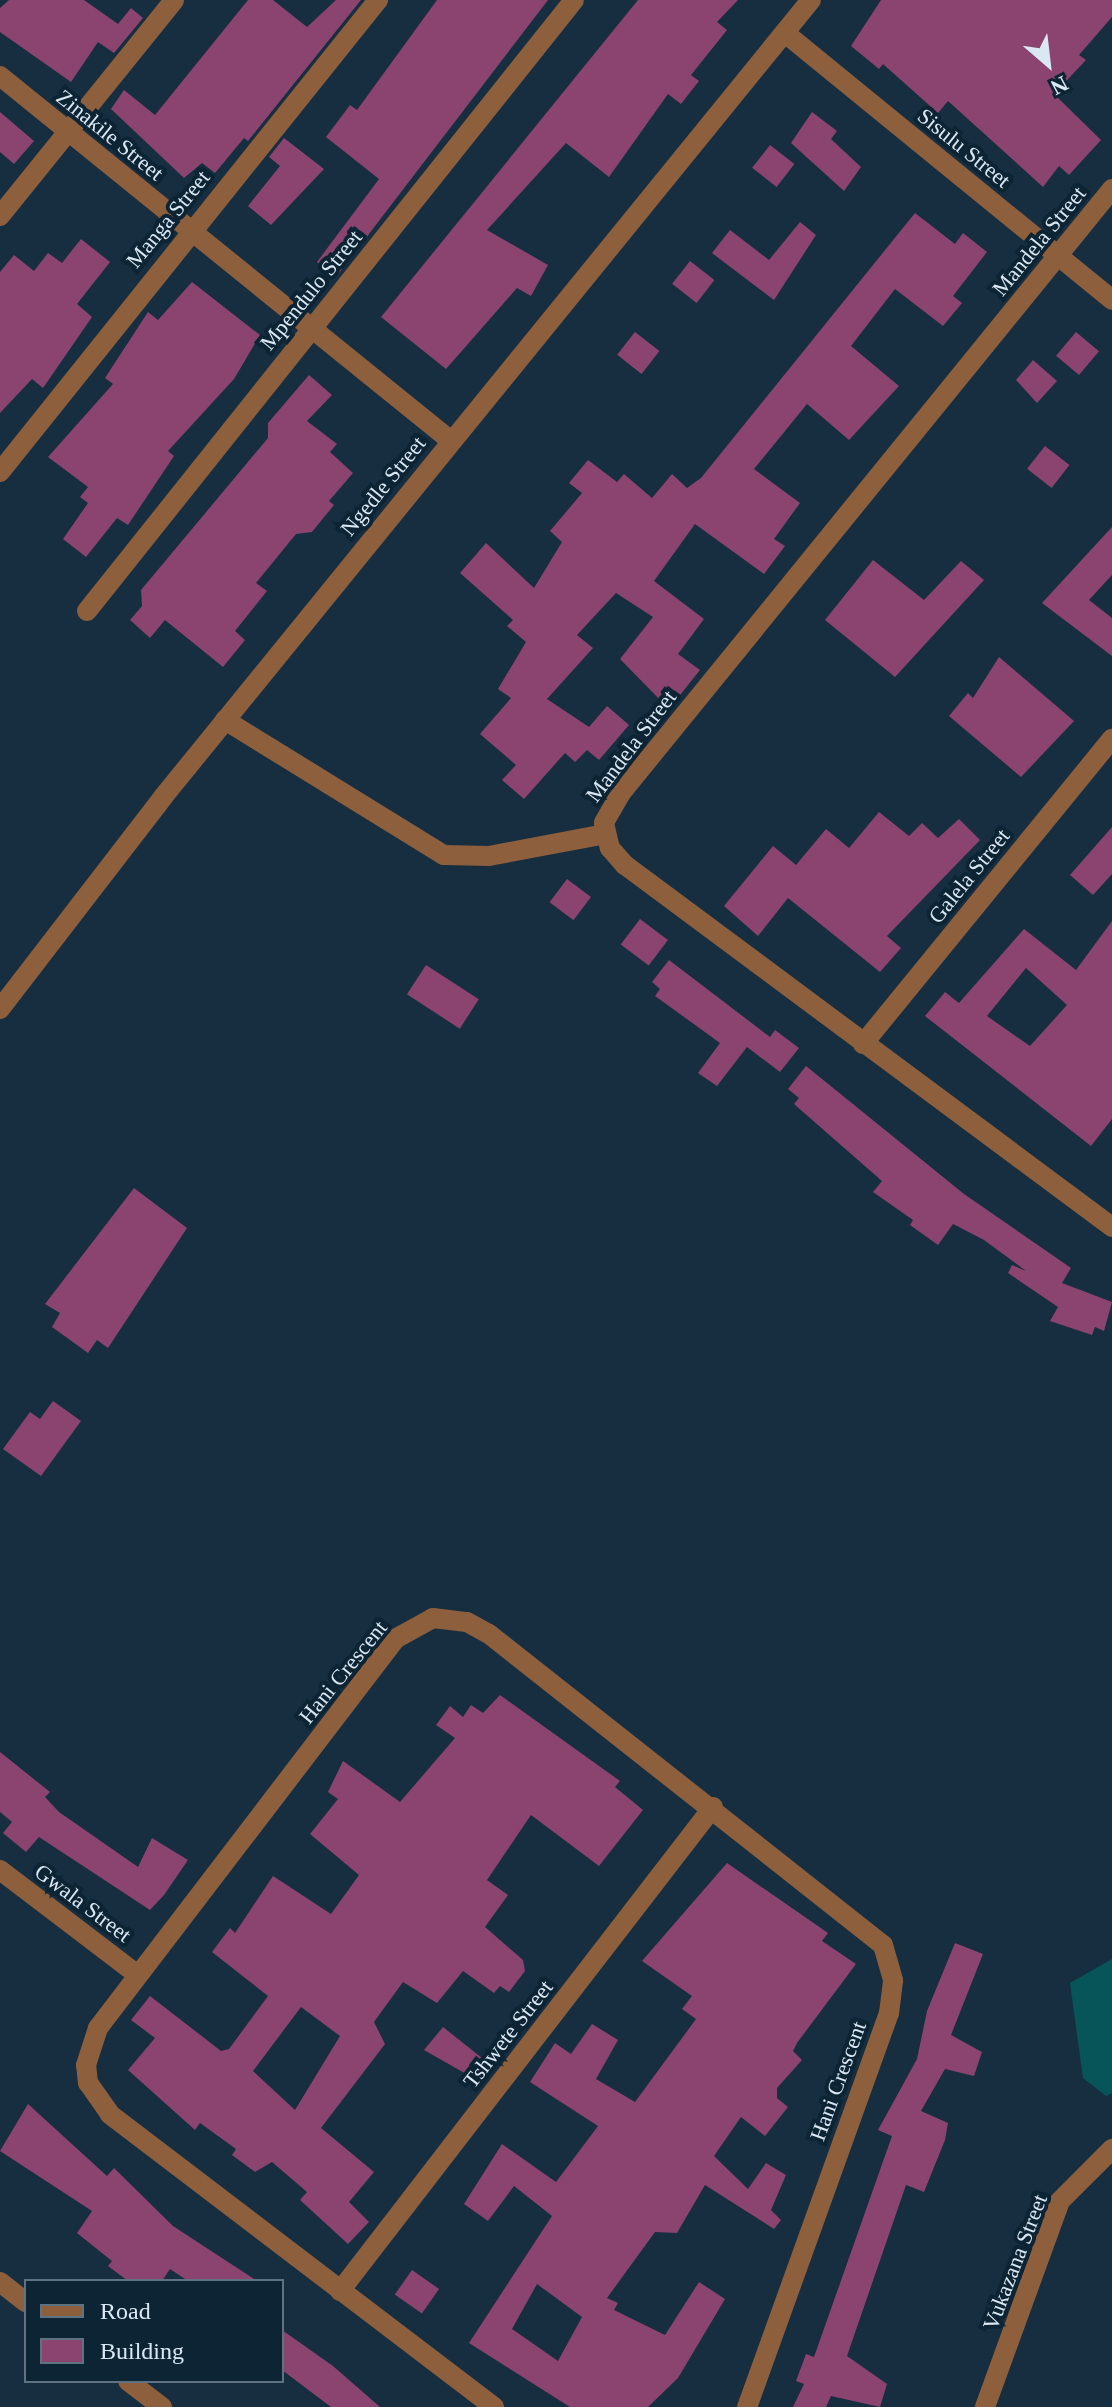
<!DOCTYPE html>
<html>
<head>
<meta charset="utf-8">
<style>
	body { margin:0 }
	#map { position:relative; width:1112px; height:2407px; overflow:hidden; background:#172e40; font-family:"Times New Roman",serif }
	div>[style] { position:absolute }
	[style*='--x'] { left:calc(var(--x)*1px); top:calc(var(--y)*1px); width:calc(var(--w)*1px); rotate:calc(var(--a)*1deg) }
	.water>* { inset:0; background:#075559 }
	.building>* { inset:0; background:#8b436f; transform-origin:0 0 }
	.minor>* { height:20px; margin:-10px; padding:0 10px; transform-origin:10px; border-radius:10px; background:#8d5f3d }
	.tertiary>* { height:20px; margin:-10px; padding:0 10px; transform-origin:10px; border-radius:10px; background:#8d5f3d }
	span { translate:-50% -50%; white-space:nowrap; text-align:center; line-height:1.15; -webkit-text-stroke:8px #0d2435; paint-order:stroke }
	.street-label { font-size:22px; color:#dae8f4 }
	.legend { position:absolute; left:24px; top:2279px; width:260px; height:104px; box-sizing:border-box; background:#0d2435; border:2px solid #5f7281; margin:0; padding:10px 14px; list-style:none; font-size:24px; color:#dae8f4 }
	.legend li { display:flex; align-items:center; gap:16px; height:40px }
	.legend b { width:40px; border:2px solid #5f7281 }
	.north { position:absolute; left:1008px; top:24px; width:80px; height:80px; -webkit-text-stroke:6px #0d2435; paint-order:stroke; rotate:152deg; font-size:22px; font-weight:700; line-height:32px; text-align:center; color:#dae8f4 }
	.north::after { content:''; display:block; margin:auto; width:28px; height:36px; background:#dae8f4; clip-path:polygon(50% 0,100% 100%,50% 72%,0 100%) }
</style>
</head>
<body>
<div id="map">
	<div class="water">
		<i style="clip-path:polygon(1112px 1959px,1112px 2093px,1106px 2096px,1083px 2078px,1070px 1983px)"></i>
	</div>
	<div class="building">
		<i style="clip-path:polygon(9px 0,84px 0,118px 24px,131px 8px,143px 18px,114px 53px,98px 42px,71px 82px,0 32px,0 8px)"></i>
		<i style="clip-path:polygon(248px 0,273px 0,307px 27px,336px 0,361px 0,248px 141px,244px 138px,215px 173px,202px 163px,184px 178px,111px 109px,124px 90px,155px 115px)"></i>
		<i style="clip-path:polygon(437px 0,548px 0,336px 277px,317px 262px,379px 179px,326px 137px,350px 105px,357px 110px)"></i>
		<i style="clip-path:polygon(638px 0,738px 0,717px 22px,727px 30px,691px 75px,699px 81px,681px 104px,668px 94px,609px 177px,566px 143px,487px 230px,548px 265px,531px 296px,517px 288px,446px 369px,381px 317px)"></i>
		<i style="clip-path:polygon(881px 0,1112px 0,1112px 17px,1079px 55px,1086px 60px,1054px 94px,1101px 140px,1069px 175px,1059px 166px,1043px 187px,948px 101px,938px 113px,883px 64px,879px 69px,851px 46px)"></i>
		<i style="clip-path:polygon(0 112px,34px 141px,14px 164px,0 152px)"></i>
		<i style="clip-path:polygon(812px 112px,837px 131px,831px 139px,861px 167px,844px 191px,791px 143px)"></i>
		<i style="clip-path:polygon(284px 138px,324px 169px,271px 225px,248px 206px,280px 166px,269px 157px)"></i>
		<i style="left:770px;top:145px;width:31px;height:29px;rotate:38deg"></i>
		<i style="clip-path:polygon(915px 213px,955px 244px,963px 233px,987px 252px,953px 296px,962px 303px,943px 326px,895px 289px,851px 346px,899px 386px,849px 440px,807px 404px,754px 469px,800px 503px,774px 539px,785px 546px,764px 574px,695px 524px,654px 581px,704px 619px,678px 654px,700px 670px,669px 709px,620px 659px,653px 617px,616px 593px,577px 635px,593px 648px,547px 699px,589px 727px,607px 706px,629px 725px,599px 760px,587px 750px,575px 762px,565px 753px,524px 799px,502px 780px,516px 765px,480px 734px,511px 698px,498px 689px,526px 642px,507px 626px,513px 620px,460px 573px,486px 543px,534px 588px,562px 542px,550px 531px,582px 493px,569px 483px,588px 460px,617px 482px,624px 474px,652px 498px,672px 474px,687px 488px,701px 478px)"></i>
		<i style="clip-path:polygon(800px 222px,816px 235px,774px 300px,712px 253px,730px 230px,769px 260px)"></i>
		<i style="clip-path:polygon(81px 239px,110px 262px,77px 304px,92px 317px,43px 388px,32px 379px,0 413px,0 272px,14px 255px,34px 271px,48px 253px,62px 263px)"></i>
		<i style="left:690px;top:261px;width:31px;height:29px;rotate:38deg"></i>
		<i style="clip-path:polygon(192px 282px,260px 335px,234px 379px,168px 451px,174px 456px,128px 525px,117px 518px,86px 557px,63px 539px,88px 503px,80px 497px,88px 487px,48px 457px,113px 384px,105px 378px,148px 312px,158px 320px)"></i>
		<i style="left:635px;top:332px;width:31px;height:29px;rotate:38deg"></i>
		<i style="left:1076px;top:332px;width:30px;height:31px;rotate:40deg"></i>
		<i style="clip-path:polygon(1033px 360px,1057px 381px,1037px 403px,1016px 380px)"></i>
		<i style="clip-path:polygon(309px 375px,332px 395px,307px 421px,337px 444px,330px 452px,353px 473px,329px 501px,334px 505px,312px 532px,296px 534px,256px 583px,267px 591px,235px 631px,245px 640px,223px 667px,165px 620px,150px 638px,130px 620px,142px 606px,141px 590px,268px 438px,268px 423px)"></i>
		<i style="left:1045px;top:446px;width:31px;height:29px;rotate:38deg"></i>
		<i style="clip-path:polygon(1112px 527px,1112px 575px,1089px 600px,1112px 618px,1112px 656px,1042px 603px)"></i>
		<i style="clip-path:polygon(873px 560px,924px 600px,961px 561px,984px 580px,895px 677px,825px 620px)"></i>
		<i style="clip-path:polygon(999px 657px,1074px 721px,1021px 777px,949px 716px,968px 693px,973px 698px)"></i>
		<i style="clip-path:polygon(879px 812px,909px 836px,922px 823px,938px 838px,959px 819px,980px 840px,887px 936px,901px 948px,880px 972px,788px 898px,758px 936px,724px 906px,773px 846px,796px 865px,826px 829px,849px 848px)"></i>
		<i style="clip-path:polygon(1112px 827px,1112px 874px,1093px 895px,1070px 875px)"></i>
		<i style="left:567px;top:879px;width:30px;height:29px;rotate:37deg"></i>
		<i style="left:640px;top:919px;width:35px;height:32px;rotate:37deg"></i>
		<i style="clip-path:polygon(evenodd,1112px 921px,1112px 1119px,1091px 1146px,925px 1016px,945px 992px,959px 1003px,1024px 929px,1076px 970px,1112px 921px,1026px 968px,1067px 1005px,1030px 1046px,987px 1016px,1026px 968px)"></i>
		<i style="clip-path:polygon(669px 960px,770px 1037px,775px 1030px,799px 1048px,780px 1072px,747px 1047px,717px 1086px,698px 1073px,720px 1043px,655px 996px,660px 989px,652px 982px)"></i>
		<i style="left:426px;top:965px;width:63px;height:35px;rotate:33deg"></i>
		<i style="clip-path:polygon(806px 1066px,964px 1194px,1071px 1268px,1062px 1283px,1112px 1302px,1104px 1331px,1095px 1327px,1092px 1335px,1050px 1321px,1058px 1307px,1008px 1273px,1012px 1265px,1026px 1271px,984px 1240px,953px 1224px,938px 1245px,910px 1225px,913px 1220px,873px 1192px,882px 1181px,794px 1104px,799px 1098px,788px 1089px)"></i>
		<i style="clip-path:polygon(134px 1188px,187px 1228px,108px 1348px,97px 1340px,88px 1353px,52px 1327px,60px 1313px,45px 1304px)"></i>
		<i style="clip-path:polygon(53px 1401px,81px 1421px,41px 1476px,3px 1449px,30px 1412px,40px 1419px)"></i>
		<i style="clip-path:polygon(evenodd,500px 1695px,620px 1781px,615px 1787px,643px 1810px,599px 1866px,531px 1815px,487px 1880px,508px 1895px,485px 1927px,523px 1960px,525px 1971px,509px 1992px,500px 1986px,494px 1993px,463px 1971px,437px 2003px,403px 1982px,374px 2022px,385px 2044px,321px 2128px,374px 2172px,349px 2202px,369px 2222px,348px 2244px,300px 2200px,307px 2192px,272px 2162px,255px 2172px,232px 2155px,236px 2149px,200px 2123px,195px 2130px,128px 2070px,155px 2038px,131px 2020px,150px 1996px,221px 2051px,229px 2049px,268px 1996px,212px 1952px,230px 1928px,235px 1933px,273px 1876px,331px 1914px,359px 1875px,310px 1834px,338px 1799px,328px 1792px,343px 1761px,400px 1802px,455px 1738px,436px 1725px,450px 1706px,463px 1717px,471px 1705px,483px 1713px,500px 1695px,301px 2007px,340px 2036px,295px 2110px,253px 2071px,301px 2007px)"></i>
		<i style="clip-path:polygon(0 1752px,50px 1792px,45px 1797px,59px 1812px,138px 1867px,152px 1838px,188px 1860px,164px 1895px,150px 1910px,39px 1837px,26px 1852px,3px 1833px,12px 1822px,0 1812px)"></i>
		<i style="clip-path:polygon(evenodd,727px 1863px,828px 1933px,822px 1941px,856px 1964px,797px 2043px,793px 2051px,802px 2060px,777px 2088px,777px 2098px,788px 2107px,765px 2136px,741px 2117px,714px 2156px,748px 2189px,766px 2163px,786px 2175px,771px 2210px,781px 2220px,774px 2229px,705px 2185px,677px 2233px,655px 2232px,607px 2298px,618px 2303px,614px 2310px,665px 2335px,699px 2282px,725px 2299px,678px 2378px,648px 2407px,570px 2407px,469px 2343px,552px 2216px,514px 2186px,488px 2221px,464px 2204px,502px 2144px,556px 2182px,598px 2126px,530px 2082px,555px 2043px,571px 2054px,592px 2024px,618px 2040px,596px 2079px,635px 2102px,696px 2019px,682px 2009px,692px 1996px,642px 1961px,727px 1863px,537px 2284px,582px 2317px,558px 2361px,512px 2329px,537px 2284px)"></i>
		<i style="clip-path:polygon(955px 1943px,983px 1954px,951px 2035px,982px 2052px,974px 2076px,945px 2069px,921px 2111px,948px 2123px,945px 2140px,924px 2192px,906px 2185px,847px 2356px,887px 2384px,880px 2407px,831px 2396px,826px 2407px,793px 2407px,804px 2384px,796px 2381px,806px 2354px,814px 2357px,892px 2136px,878px 2130px,917px 2059px,927px 2011px)"></i>
		<i style="clip-path:polygon(443px 2027px,482px 2058px,468px 2075px,424px 2050px)"></i>
		<i style="clip-path:polygon(28px 2104px,107px 2176px,114px 2168px,173px 2226px,257px 2281px,188px 2281px,170px 2269px,162px 2281px,128px 2281px,108px 2266px,112px 2261px,77px 2233px,92px 2211px,0 2151px)"></i>
		<i style="left:412px;top:2270px;width:33px;height:30px;rotate:35deg"></i>
		<i style="clip-path:polygon(282px 2330px,333px 2366px,380px 2407px,331px 2407px,282px 2370px)"></i>
	</div>
	<div class="minor">
		<i style="--x:0;--y:76;--w:580;--a:38.98"></i>
		<i style="--x:1112;--y:189;--w:778;--a:129.11"></i>
		<i style="--x:621;--y:793;--w:34;--a:120"></i>
		<i style="--x:604;--y:823;--w:26;--a:77"></i>
		<i style="--x:610;--y:848;--w:23;--a:49"></i>
		<i style="--x:625;--y:865;--w:607;--a:36.62"></i>
		<i style="--x:0;--y:216;--w:277;--a:-51.1"></i>
		<i style="--x:0;--y:472;--w:605;--a:-51.31"></i>
		<i style="--x:87;--y:611;--w:781;--a:-51.44"></i>
		<i style="--x:225;--y:720;--w:257;--a:31.7"></i>
		<i style="--x:444;--y:855;--w:45;--a:1.3"></i>
		<i style="--x:489;--y:856;--w:118;--a:-10.7"></i>
		<i style="--x:863;--y:1044;--w:394;--a:-50.8"></i>
		<i style="--x:0;--y:1870;--w:173;--a:37.3"></i>
		<i style="--x:340;--y:2291;--w:611;--a:-52.38"></i>
		<i style="--x:494;--y:2407;--w:483;--a:-142.7"></i>
		<i style="--x:110;--y:2114;--w:38;--a:-125"></i>
		<i style="--x:88;--y:2083;--w:18;--a:-96"></i>
		<i style="--x:86;--y:2065;--w:39;--a:-72"></i>
		<i style="--x:98;--y:2028;--w:489;--a:-52.6"></i>
		<i style="--x:395;--y:1639;--w:43;--a:-28.9"></i>
		<i style="--x:433;--y:1618;--w:34;--a:7"></i>
		<i style="--x:467;--y:1622;--w:25;--a:29"></i>
		<i style="--x:489;--y:1634;--w:502;--a:38.29"></i>
		<i style="--x:883;--y:1945;--w:37;--a:74"></i>
		<i style="--x:893;--y:1981;--w:32;--a:97"></i>
		<i style="--x:889;--y:2013;--w:419;--a:109.8"></i>
		<i style="--x:985;--y:2407;--w:219;--a:-70"></i>
		<i style="--x:1060;--y:2201;--w:74;--a:-45"></i>
	</div>
	<div class="tertiary">
		<i style="--x:785;--y:33;--w:422;--a:39.2"></i>
		<i style="--x:0;--y:1009;--w:267;--a:-52.4"></i>
		<i style="--x:163;--y:797;--w:1027;--a:-50.89"></i>
		<i style="--x:0;--y:2282;--w:33;--a:38"></i>
		<i style="--x:128;--y:2381;--w:43;--a:37.4"></i>
	</div>
	<div class="street-label">
		<span style="left:110px;top:135px;rotate:39deg">Zinakile Street</span>
		<span style="left:964px;top:148px;rotate:39deg">Sisulu Street</span>
		<span style="left:168px;top:219px;rotate:-51deg">Manga Street</span>
		<span style="left:1039px;top:241px;rotate:-51deg">Mandela Street</span>
		<span style="left:311px;top:290px;rotate:-51deg">Mpendulo Street</span>
		<span style="left:383px;top:486px;rotate:-51deg">Ngedle Street</span>
		<span style="left:631px;top:746px;rotate:-53deg">Mandela Street</span>
		<span style="left:969px;top:876px;rotate:-51deg">Galela Street</span>
		<span style="left:343px;top:1672px;rotate:-51deg">Hani Crescent</span>
		<span style="left:83px;top:1903px;rotate:37deg">Gwala Street</span>
		<span style="left:508px;top:2034px;rotate:-52deg">Tshwete Street</span>
		<span style="left:838px;top:2081px;rotate:-70deg">Hani Crescent</span>
		<span style="left:1015px;top:2262px;rotate:-69deg">Vukazana Street</span>
	</div>
	<ul class="legend">
	<li><b style="height:10px;background:#8d5f3d"></b>Road</li>
	<li><b style="height:22px;background:#8b436f"></b>Building</li>
	</ul>
	<div class="north">N</div>
</div>
</body>
</html>
